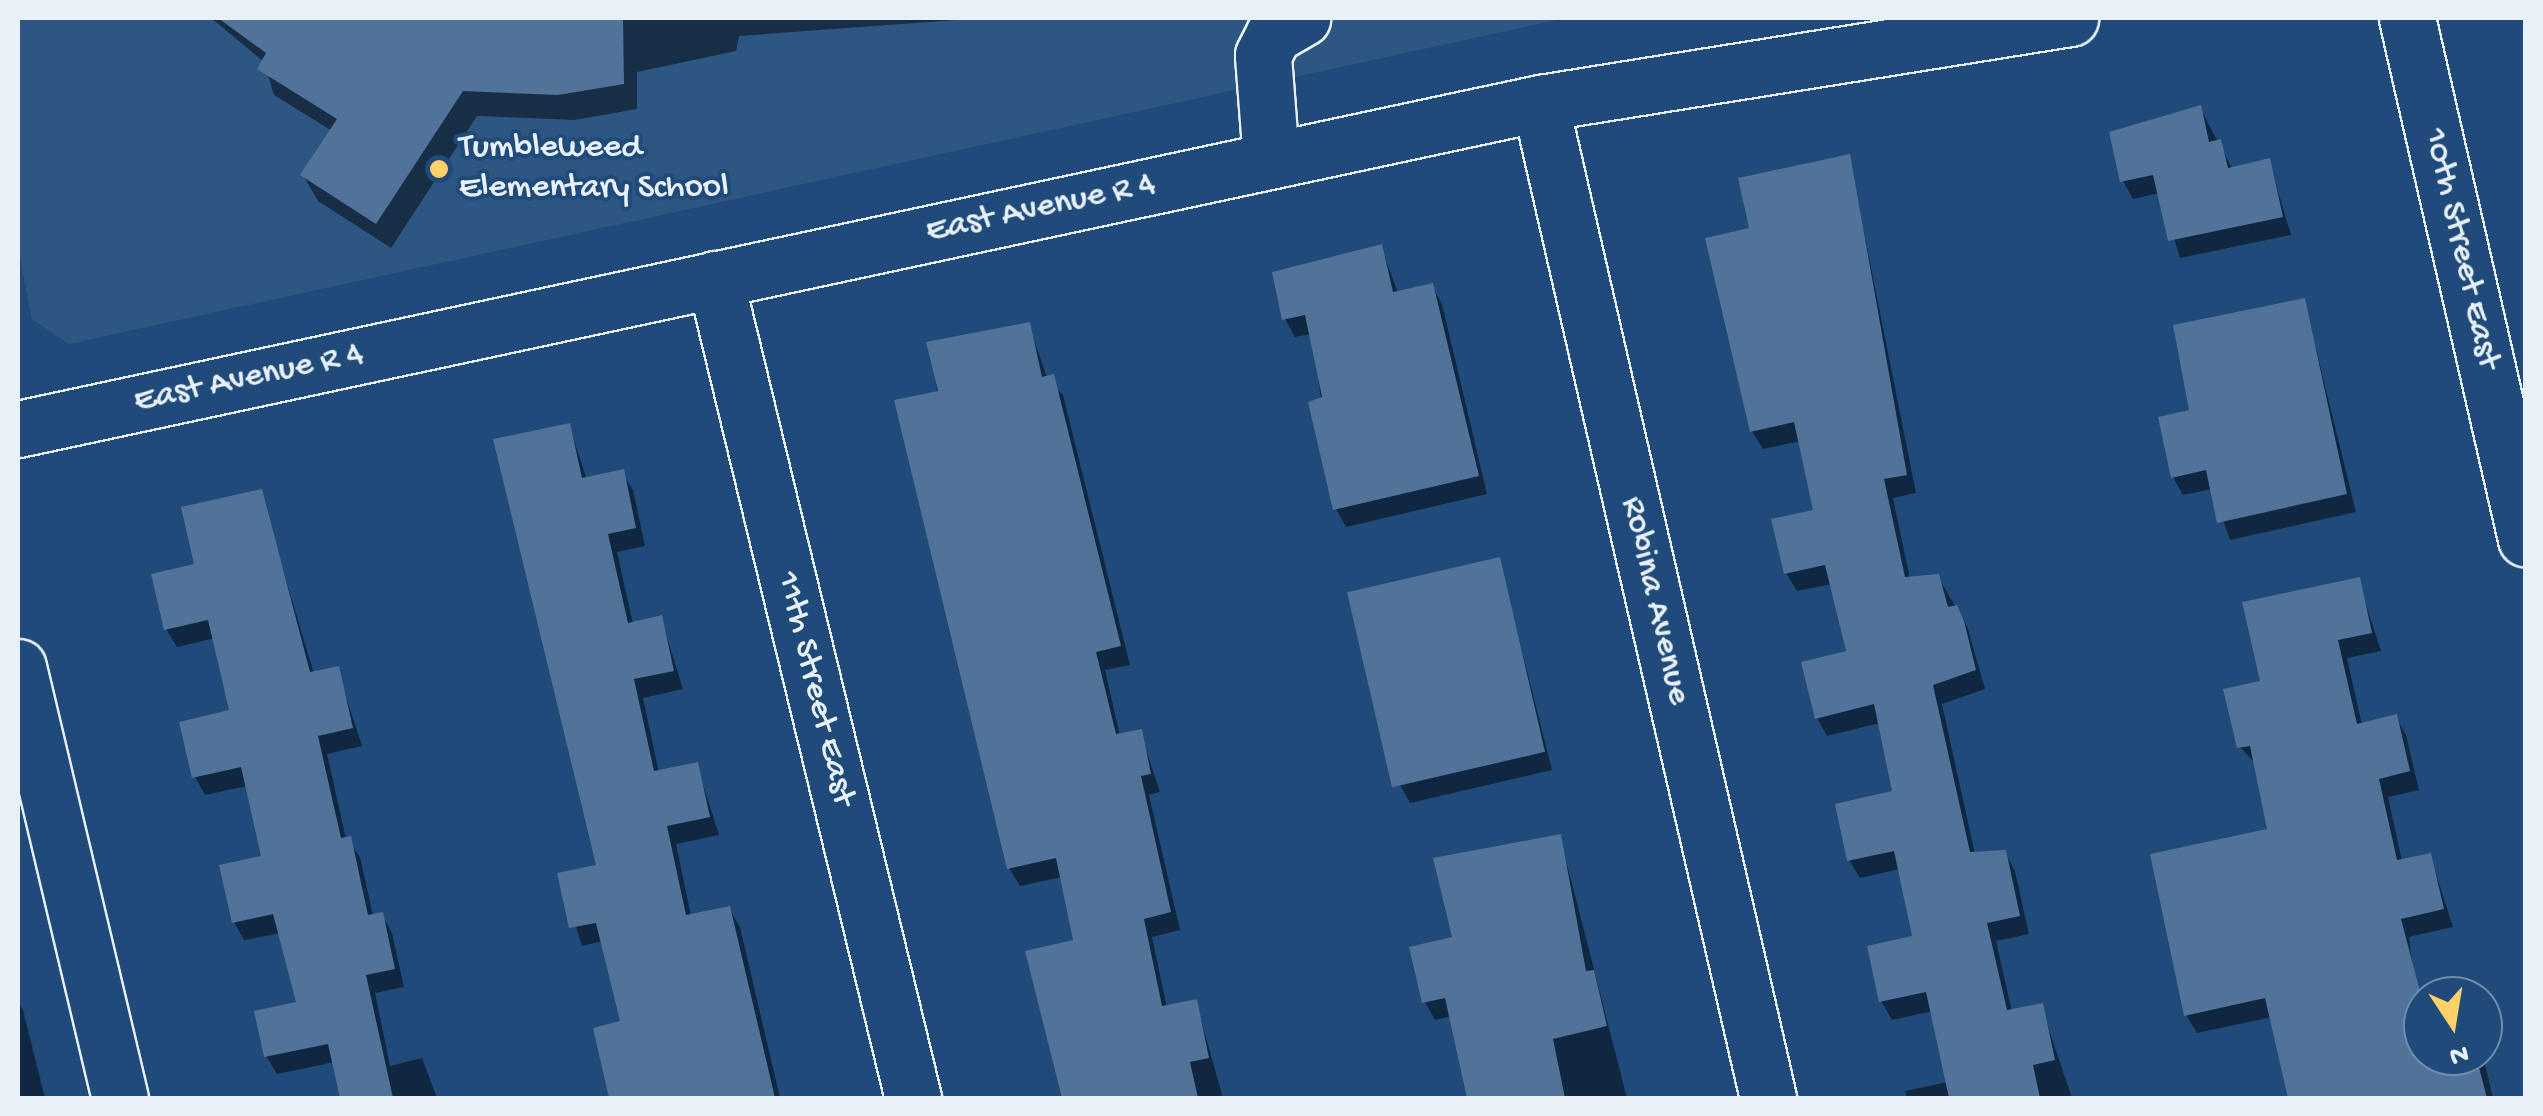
<!DOCTYPE html>
<html>
<head>
<meta charset="utf-8">
<style>
	body { margin:0 }
	#map { position:relative; width:2543px; height:1116px; overflow:hidden; background:#1f4a7a; font-family:"Gochi Hand",sans-serif }
	div>[style] { position:absolute }
	[style*='--x'] { left:calc(var(--x)*1px); top:calc(var(--y)*1px); width:calc(var(--w)*1px); rotate:calc(var(--a)*1deg) }
	.built>* { inset:0; background:#2e5683 }
	.shadow>* { inset:0; background:#0007 }
	.building>* { inset:0; background:#517399; transform-origin:0 0 }
	.roads { filter:drop-shadow(2px 0 #e8f1f8) drop-shadow(-2px 0 #e8f1f8) drop-shadow(0 2px #e8f1f8) drop-shadow(0 -2px #e8f1f8) }
	.minor>* { height:55px; margin:-27.5px; padding:0 27.5px; transform-origin:27.5px; border-radius:27.5px; background:#1f4a7a }
	.major>* { height:55px; margin:-27.5px; padding:0 27.5px; transform-origin:27.5px; border-radius:27.5px; background:#1f4a7a }
	.dots>* { width:28px; height:28px; translate:-50% -50%; box-sizing:border-box; border:5px solid #1f4a7a; border-radius:50% }
	span { translate:-50% -50%; white-space:nowrap; text-align:center; line-height:1.15; -webkit-text-stroke:8px #1f4a7a; paint-order:stroke }
	.poi-label { font-size:35px; color:#e8f1f8 }
	.left { translate:0 -50%; text-align:left }
	.street-label { font-size:35px; color:#e8f1f8 }
	.frame { position:absolute; inset:0; border:20px solid #e8f1f8; pointer-events:none }
	.north { position:absolute; left:2403px; top:976px; width:100px; height:100px; box-sizing:border-box; background:#1f4a7a; border:2px solid #6f8dac; border-radius:50%; rotate:168deg; font-size:28px; font-weight:700; line-height:40px; text-align:center; color:#e8f1f8 }
	.north::after { content:''; display:block; margin:auto; width:35px; height:45px; background:#ffd166; clip-path:polygon(50% 0,100% 100%,50% 72%,0 100%) }
</style>
</head>
<body>
<div id="map">
	<div class="built">
		<i style="clip-path:polygon(18px 18px,1566px 18px,69px 344px,32px 319px,18px 248px)"></i>
	</div>
	<div class="shadow">
		<i style="clip-path:polygon(211px 18px,381px 18px,408px 33px,410px 18px,983px 18px,739px 36px,736px 51px,637px 72px,637px 109px,574px 120px,477px 116px,391px 248px,318px 201px,303px 175px,332px 131px,274px 95px,264px 62px)"></i>
		<i style="clip-path:polygon(2200px 108px,2233px 170px,2269px 161px,2291px 235px,2180px 258px,2160px 193px,2133px 199px,2123px 181px)"></i>
		<i style="clip-path:polygon(1849px 157px,1916px 493px,1893px 498px,1910px 579px,1938px 577px,1967px 626px,1985px 689px,1942px 704px,1975px 854px,2005px 852px,2015px 871px,2029px 934px,1996px 941px,2012px 1012px,2041px 1006px,2072px 1098px,1907px 1098px,1905px 1091px,1948px 1082px,1933px 1011px,1892px 1020px,1881px 1001px,1915px 938px,1900px 869px,1860px 878px,1849px 860px,1895px 793px,1880px 723px,1827px 736px,1817px 718px,1849px 653px,1832px 584px,1797px 591px,1786px 573px,1816px 512px,1801px 441px,1763px 449px,1752px 431px,1752px 230px)"></i>
		<i style="clip-path:polygon(1381px 247px,1398px 293px,1432px 286px,1442px 304px,1487px 494px,1346px 527px,1336px 509px,1312px 334px,1295px 337px,1285px 319px)"></i>
		<i style="clip-path:polygon(2304px 300px,2356px 512px,2230px 540px,2212px 489px,2183px 495px,2173px 477px,2192px 412px)"></i>
		<i style="clip-path:polygon(1029px 325px,1047px 378px,1063px 395px,1130px 665px,1105px 670px,1120px 736px,1140px 731px,1160px 792px,1149px 795px,1180px 930px,1152px 937px,1167px 1008px,1196px 1002px,1223px 1098px,1063px 1098px,1040px 1007px,1076px 942px,1062px 877px,1020px 886px,1009px 868px,930px 344px)"></i>
		<i style="clip-path:polygon(569px 425px,587px 480px,622px 472px,633px 490px,645px 546px,617px 552px,633px 624px,661px 618px,683px 689px,643px 698px,659px 773px,697px 765px,719px 835px,676px 844px,691px 916px,729px 908px,740px 927px,780px 1098px,612px 1098px,596px 1030px,623px 1023px,603px 941px,582px 946px,560px 875px,599px 867px)"></i>
		<i style="clip-path:polygon(260px 492px,314px 674px,337px 669px,362px 746px,327px 754px,346px 839px,360px 857px,373px 916px,382px 915px,392px 933px,404px 987px,375px 993px,390px 1066px,422px 1058px,437px 1098px,343px 1098px,335px 1062px,277px 1074px,266px 1056px,299px 1004px,281px 933px,244px 940px,234px 922px,264px 858px,247px 786px,205px 795px,195px 777px,232px 712px,215px 638px,177px 647px,166px 629px,197px 565px)"></i>
		<i style="clip-path:polygon(1499px 560px,1552px 770px,1410px 803px,1400px 785px)"></i>
		<i style="clip-path:polygon(2358px 580px,2381px 651px,2347px 658px,2362px 725px,2396px 717px,2406px 735px,2419px 790px,2388px 797px,2402px 861px,2430px 855px,2453px 927px,2409px 937px,2423px 1056px,2483px 1056px,2493px 1098px,2292px 1098px,2272px 1017px,2197px 1033px,2186px 1015px,2270px 831px,2256px 764px,2240px 747px,2262px 682px)"></i>
		<i style="clip-path:polygon(1560px 837px,1627px 1098px,1469px 1098px,1452px 1016px,1435px 1020px,1425px 1002px,1455px 939px)"></i>
		<i style="clip-path:polygon(18px 1001px,23px 1010px,45px 1098px,18px 1098px)"></i>
	</div>
	<div class="building">
		<i style="clip-path:polygon(218px 18px,623px 18px,624px 84px,558px 95px,463px 91px,376px 224px,300px 175px,337px 119px,257px 69px,266px 53px)"></i>
		<i style="clip-path:polygon(2201px 105px,2209px 142px,2221px 139px,2228px 168px,2270px 158px,2283px 217px,2168px 241px,2153px 175px,2120px 182px,2109px 132px)"></i>
		<i style="clip-path:polygon(1850px 154px,1907px 475px,1884px 479px,1905px 577px,1939px 574px,1948px 607px,1957px 605px,1964px 621px,1976px 670px,1933px 685px,1970px 852px,2006px 850px,2020px 916px,1987px 923px,2007px 1010px,2043px 1003px,2055px 1060px,2033px 1065px,2040px 1098px,1949px 1098px,1926px 992px,1879px 1002px,1867px 946px,1912px 936px,1894px 851px,1847px 861px,1835px 804px,1892px 791px,1874px 704px,1815px 719px,1801px 662px,1846px 651px,1825px 565px,1784px 574px,1771px 519px,1813px 510px,1794px 422px,1750px 432px,1705px 238px,1749px 228px,1738px 178px)"></i>
		<i style="clip-path:polygon(1382px 244px,1393px 292px,1433px 283px,1479px 476px,1333px 510px,1308px 402px,1322px 397px,1305px 315px,1282px 320px,1272px 272px)"></i>
		<i style="clip-path:polygon(2305px 298px,2347px 494px,2217px 523px,2206px 470px,2171px 478px,2158px 417px,2189px 410px,2173px 325px)"></i>
		<i style="clip-path:polygon(1030px 322px,1042px 377px,1054px 374px,1121px 646px,1096px 652px,1116px 734px,1142px 729px,1151px 774px,1141px 776px,1171px 912px,1144px 919px,1162px 1006px,1197px 999px,1209px 1058px,1190px 1062px,1198px 1098px,1062px 1098px,1025px 951px,1073px 940px,1056px 858px,1007px 869px,894px 400px,938px 391px,926px 342px)"></i>
		<i style="clip-path:polygon(570px 423px,582px 478px,624px 469px,636px 528px,608px 534px,628px 623px,662px 615px,674px 671px,634px 679px,654px 771px,698px 762px,710px 817px,667px 826px,686px 915px,730px 906px,775px 1098px,609px 1098px,593px 1028px,620px 1021px,596px 923px,569px 928px,557px 873px,596px 865px,493px 439px)"></i>
		<i style="clip-path:polygon(262px 489px,310px 672px,339px 666px,353px 728px,318px 736px,341px 838px,351px 836px,368px 915px,383px 912px,395px 969px,366px 975px,393px 1098px,340px 1098px,328px 1044px,264px 1057px,254px 1011px,296px 1002px,273px 914px,232px 923px,219px 865px,261px 856px,241px 767px,192px 778px,179px 722px,229px 710px,208px 620px,164px 630px,151px 574px,194px 564px,181px 507px)"></i>
		<i style="left:1500px;top:557px;width:200px;height:157px;rotate:77deg"></i>
		<i style="clip-path:polygon(2360px 577px,2372px 633px,2338px 640px,2357px 724px,2397px 714px,2410px 771px,2379px 779px,2397px 860px,2431px 853px,2444px 909px,2401px 919px,2423px 1003px,2423px 1056px,2476px 1056px,2487px 1098px,2288px 1098px,2265px 998px,2184px 1016px,2150px 854px,2267px 829px,2250px 746px,2237px 748px,2223px 689px,2260px 681px,2242px 602px)"></i>
		<i style="clip-path:polygon(1561px 834px,1586px 971px,1594px 970px,1607px 1026px,1553px 1039px,1565px 1098px,1467px 1098px,1445px 998px,1422px 1003px,1409px 947px,1452px 937px,1433px 858px)"></i>
	</div>
	<div class="roads">
		<div class="minor">
			<i style="--x:1540;--y:103;--w:1021;--a:77.09"></i>
			<i style="--x:1271;--y:160;--w:105;--a:-94.4"></i>
			<i style="--x:1263;--y:55;--w:22;--a:-63"></i>
			<i style="--x:1273;--y:35;--w:34;--a:-30"></i>
			<i style="--x:715;--y:279;--w:843;--a:76.41"></i>
			<i style="--x:18;--y:429;--w:1557;--a:-12.09"></i>
			<i style="--x:1540;--y:103;--w:537;--a:-9.11"></i>
			<i style="--x:18;--y:667;--w:443;--a:76.7"></i>
		</div>
		<div class="major">
			<i style="--x:2407;--y:18;--w:534;--a:77.13"></i>
		</div>
	</div>
	<div class="dots">
		<i style="left:439px;top:169px;background:#ffd166"></i>
	</div>
	<div class="poi-label">
		<span class="left" style="left:459px;top:169px">Tumbleweed<br>Elementary School</span>
	</div>
	<div class="street-label">
		<span style="left:1041px;top:209px;rotate:-12deg">East Avenue R 4</span>
		<span style="left:2460px;top:249px;rotate:77deg">10th Street East</span>
		<span style="left:249px;top:379px;rotate:-12deg">East Avenue R 4</span>
		<span style="left:1654px;top:601px;rotate:77deg">Robina Avenue</span>
		<span style="left:814px;top:689px;rotate:76deg">11th Street East</span>
	</div>
	<div class="frame"></div>
	<div class="north">N</div>
</div>
</body>
</html>
